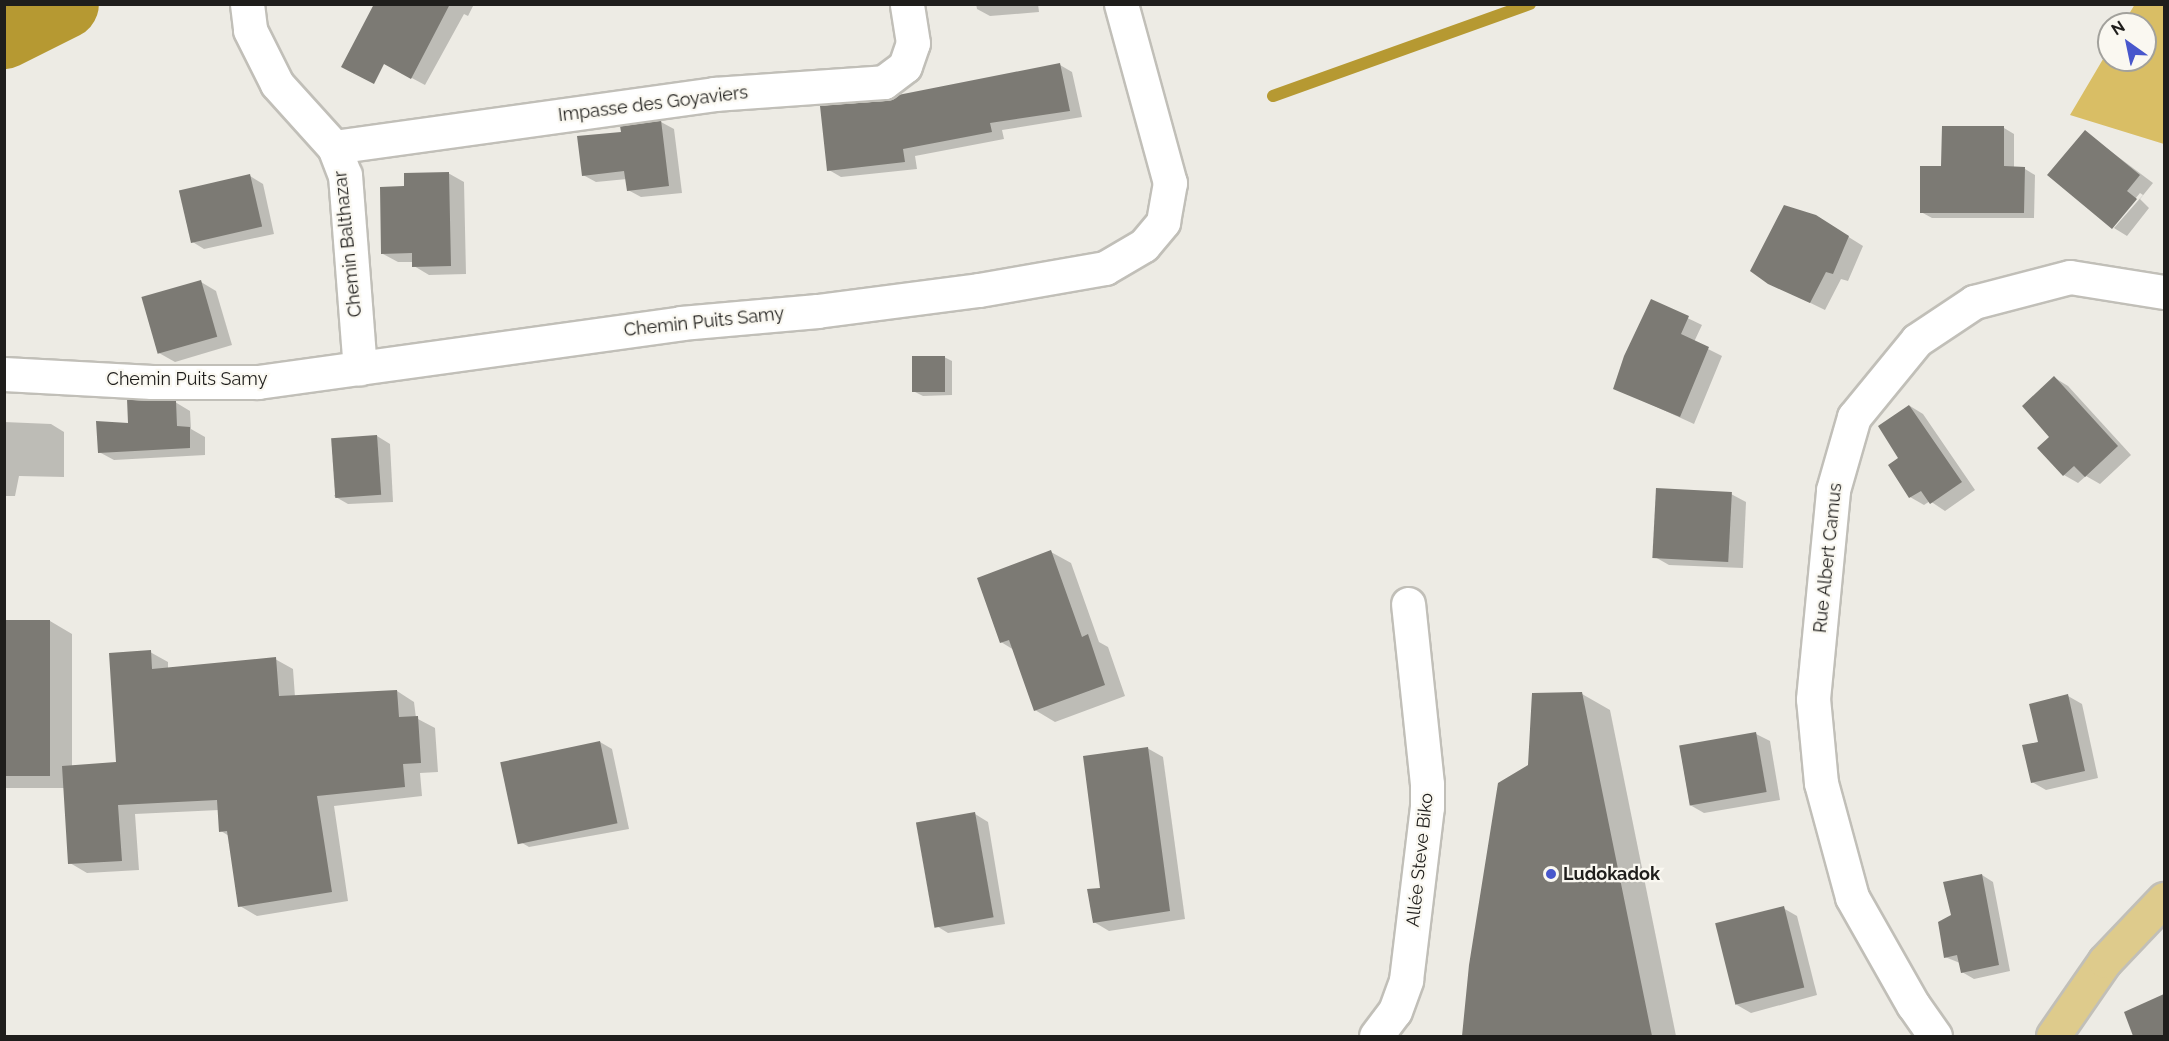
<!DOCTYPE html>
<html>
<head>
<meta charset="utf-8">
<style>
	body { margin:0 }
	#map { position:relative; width:2169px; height:1041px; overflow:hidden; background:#edebe4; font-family:Raleway,sans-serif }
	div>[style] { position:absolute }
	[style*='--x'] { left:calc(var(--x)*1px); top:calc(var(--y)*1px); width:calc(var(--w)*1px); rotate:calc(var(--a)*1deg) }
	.green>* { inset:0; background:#d9be65 }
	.shadow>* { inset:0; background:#0003 }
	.stream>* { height:12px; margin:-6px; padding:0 6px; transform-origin:6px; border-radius:6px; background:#b69932 }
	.river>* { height:70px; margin:-35px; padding:0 35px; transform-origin:35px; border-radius:35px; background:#b69932 }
	.building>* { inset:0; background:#7c7a74; transform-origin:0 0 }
	.roads { filter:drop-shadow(2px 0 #c1bfb8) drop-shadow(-2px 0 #c1bfb8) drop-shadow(0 2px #c1bfb8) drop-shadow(0 -2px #c1bfb8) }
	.minor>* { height:33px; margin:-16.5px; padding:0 16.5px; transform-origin:16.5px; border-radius:16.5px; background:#fff }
	.major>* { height:33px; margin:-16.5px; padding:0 16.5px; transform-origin:16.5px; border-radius:16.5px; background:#decb8c }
	.dots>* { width:16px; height:16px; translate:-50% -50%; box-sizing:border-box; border:3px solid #faf8f1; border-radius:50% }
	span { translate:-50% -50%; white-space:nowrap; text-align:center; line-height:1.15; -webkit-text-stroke:4.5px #faf8f1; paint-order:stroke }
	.street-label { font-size:18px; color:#1f1e1c }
	.poi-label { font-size:18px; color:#1f1e1c; font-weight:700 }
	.left { translate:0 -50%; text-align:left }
	.frame { position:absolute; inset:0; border:6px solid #1f1e1c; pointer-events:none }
	.north { position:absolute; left:2097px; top:12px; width:60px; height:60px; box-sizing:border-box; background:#faf8f1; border:2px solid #a2a19c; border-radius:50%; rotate:327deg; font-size:16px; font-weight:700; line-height:24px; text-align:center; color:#1f1e1c }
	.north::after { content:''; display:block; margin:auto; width:21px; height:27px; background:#4857cc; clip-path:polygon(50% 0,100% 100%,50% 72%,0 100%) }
</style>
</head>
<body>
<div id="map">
	<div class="green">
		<i style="clip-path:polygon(2135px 4px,2164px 5px,2164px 144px,2070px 115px,2109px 49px,2109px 60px,2145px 60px,2145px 24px,2123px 24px)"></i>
	</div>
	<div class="shadow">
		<i style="clip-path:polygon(416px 4px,474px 4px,468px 16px,464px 14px,425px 85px,378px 60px)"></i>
		<i style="clip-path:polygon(976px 4px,1038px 4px,1039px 12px,990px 16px,977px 9px)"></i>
		<i style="clip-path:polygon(1060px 65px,1072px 72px,1082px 117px,1002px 130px,1004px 139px,915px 156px,917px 169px,841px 177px,829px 170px,886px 102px)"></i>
		<i style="clip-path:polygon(661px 122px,674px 129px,682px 193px,641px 197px,628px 190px,627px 179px,596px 182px,583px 175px,623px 133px)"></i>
		<i style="clip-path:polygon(2004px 128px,2014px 134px,2014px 168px,2025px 169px,2035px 175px,2034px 218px,1932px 218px,1921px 212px)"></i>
		<i style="clip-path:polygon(2085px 132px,2153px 183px,2140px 199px,2149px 208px,2127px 236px,2114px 228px,2143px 195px,2140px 193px,2112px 227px)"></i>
		<i style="clip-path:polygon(448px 173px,464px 182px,466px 274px,429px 275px,414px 266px,414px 262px,398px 262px,383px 254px,405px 188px)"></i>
		<i style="clip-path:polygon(250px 176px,263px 184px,274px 234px,204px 249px,191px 241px)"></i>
		<i style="clip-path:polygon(1831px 226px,1863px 246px,1848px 281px,1841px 279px,1825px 310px,1769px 283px)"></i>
		<i style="clip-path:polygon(201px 282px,216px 291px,232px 345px,175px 362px,159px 353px)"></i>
		<i style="clip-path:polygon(1652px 301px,1702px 325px,1694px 342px,1722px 356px,1694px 424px,1615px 388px)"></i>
		<i style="clip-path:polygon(944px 357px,952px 361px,952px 395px,923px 396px,915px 392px)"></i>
		<i style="clip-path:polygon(2055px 378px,2068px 386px,2131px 455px,2100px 484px,2086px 476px,2078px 483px,2064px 475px,2040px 448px,2051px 437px)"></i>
		<i style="clip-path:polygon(175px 402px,190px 411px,191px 429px,205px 437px,205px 455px,114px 460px,99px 452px,130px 425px)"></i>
		<i style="clip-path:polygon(1910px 406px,1923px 414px,1975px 490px,1945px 511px,1930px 501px,1924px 505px,1910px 497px,1890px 465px,1900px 458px)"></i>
		<i style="clip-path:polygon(4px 422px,51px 424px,64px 432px,64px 477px,19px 476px,15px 496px,4px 496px)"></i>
		<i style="clip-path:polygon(377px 436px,390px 444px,393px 502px,348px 504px,334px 496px)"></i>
		<i style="clip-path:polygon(1731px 494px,1746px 502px,1743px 568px,1669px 565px,1655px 557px)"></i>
		<i style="clip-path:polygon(1051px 552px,1071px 563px,1099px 642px,1108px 647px,1125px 696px,1055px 722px,1035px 710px,1014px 650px,1001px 642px)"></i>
		<i style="clip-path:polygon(4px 621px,50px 621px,72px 634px,72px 766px,117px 763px,150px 652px,168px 662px,168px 669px,275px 659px,293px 669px,295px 697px,397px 691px,414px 702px,416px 718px,435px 728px,438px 772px,420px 773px,422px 796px,334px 806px,348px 901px,257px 916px,240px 906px,229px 836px,221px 831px,219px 810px,135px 814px,139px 870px,87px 873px,70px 863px,65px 788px,4px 788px)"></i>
		<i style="clip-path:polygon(1582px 694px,1610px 710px,1676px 1036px,1463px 1036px,1529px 766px)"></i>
		<i style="clip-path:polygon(2068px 696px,2082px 704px,2098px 778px,2046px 790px,2032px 782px,2040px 743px)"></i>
		<i style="clip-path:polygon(1756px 734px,1770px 741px,1780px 800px,1704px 813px,1690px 805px)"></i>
		<i style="clip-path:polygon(600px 742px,612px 749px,629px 829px,529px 847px,517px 840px)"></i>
		<i style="clip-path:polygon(1147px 748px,1163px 757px,1185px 919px,1109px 931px,1094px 922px)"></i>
		<i style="clip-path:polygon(975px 814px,988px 822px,1005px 924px,948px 933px,935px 925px)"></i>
		<i style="clip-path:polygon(1982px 875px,1993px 882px,2010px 971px,1974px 979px,1962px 972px,1960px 963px,1945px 957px,1953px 916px)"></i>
		<i style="clip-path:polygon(1783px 908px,1797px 916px,1817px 995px,1751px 1013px,1737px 1005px)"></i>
		<i style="clip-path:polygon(2161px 997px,2164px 998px,2164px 1036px,2135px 1036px,2126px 1013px)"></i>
	</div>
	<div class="stream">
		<i style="--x:1273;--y:96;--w:273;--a:-19.7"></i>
	</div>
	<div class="river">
		<i style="--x:4;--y:34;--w:67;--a:-26.6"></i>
	</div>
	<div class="building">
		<i style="clip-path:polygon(374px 4px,450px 4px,411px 79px,384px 64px,374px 84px,341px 67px)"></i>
		<i style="clip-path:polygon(1060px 63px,1070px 111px,990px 123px,992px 132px,903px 149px,905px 162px,827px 171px,820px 106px,885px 101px,898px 95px)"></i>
		<i style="clip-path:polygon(661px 120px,669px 186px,627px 191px,624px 171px,582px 176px,577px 136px,621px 132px,620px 126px)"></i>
		<i style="clip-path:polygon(1942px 126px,2004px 126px,2004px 166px,2025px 167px,2024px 213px,1920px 213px,1920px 166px,1941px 166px)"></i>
		<i style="clip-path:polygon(2085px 130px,2140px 175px,2127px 191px,2137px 199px,2112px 229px,2047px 175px)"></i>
		<i style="clip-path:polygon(449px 172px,451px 266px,412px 267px,412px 253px,381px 254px,380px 187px,404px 186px,404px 173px)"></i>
		<i style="left:250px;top:174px;width:54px;height:73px;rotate:77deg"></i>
		<i style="clip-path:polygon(1784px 205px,1816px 215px,1849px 236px,1833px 274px,1826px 272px,1810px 303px,1768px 284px,1750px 271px)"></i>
		<i style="left:201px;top:280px;width:59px;height:62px;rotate:74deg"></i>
		<i style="clip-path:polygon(1651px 299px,1689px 316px,1681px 334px,1709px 347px,1680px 417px,1613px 389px,1624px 356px)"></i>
		<i style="left:945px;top:356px;width:36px;height:33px;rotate:90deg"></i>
		<i style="clip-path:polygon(2054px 376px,2118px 446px,2085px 477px,2074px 466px,2063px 476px,2037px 448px,2049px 437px,2022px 406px)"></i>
		<i style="clip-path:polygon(127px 399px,176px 401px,177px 426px,190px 427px,190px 448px,98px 453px,96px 421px,128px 423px)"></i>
		<i style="clip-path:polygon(1909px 405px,1962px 482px,1930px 504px,1921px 491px,1909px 498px,1888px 465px,1898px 458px,1878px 426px)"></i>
		<i style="left:377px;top:435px;width:60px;height:46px;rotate:86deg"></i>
		<i style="left:1656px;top:488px;width:76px;height:70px;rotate:3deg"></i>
		<i style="clip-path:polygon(1051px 550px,1082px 637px,1088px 634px,1105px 685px,1034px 711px,1009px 640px,1000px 643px,977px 578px)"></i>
		<i style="left:4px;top:620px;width:46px;height:156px"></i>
		<i style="clip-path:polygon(151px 650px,152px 669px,276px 657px,279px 696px,397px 690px,399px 717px,418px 716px,421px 763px,403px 764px,405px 787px,317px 796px,332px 892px,238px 907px,227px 831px,219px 832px,217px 800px,118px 805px,122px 861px,68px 864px,62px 766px,116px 762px,109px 653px)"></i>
		<i style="clip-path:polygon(1582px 692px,1652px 1036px,1462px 1036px,1469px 965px,1498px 783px,1528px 765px,1532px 693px)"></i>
		<i style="clip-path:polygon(2068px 694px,2085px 771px,2031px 783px,2022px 745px,2038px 742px,2029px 704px)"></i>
		<i style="left:1756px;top:732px;width:61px;height:78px;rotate:80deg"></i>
		<i style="left:600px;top:741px;width:84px;height:102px;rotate:78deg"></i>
		<i style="clip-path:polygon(1148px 747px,1170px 911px,1093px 923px,1087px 889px,1100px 888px,1083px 756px)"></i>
		<i style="left:975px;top:812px;width:107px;height:60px;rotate:80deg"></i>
		<i style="clip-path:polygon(1982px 874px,1999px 965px,1961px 973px,1957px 955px,1944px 958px,1938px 922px,1951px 915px,1943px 882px)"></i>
		<i style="left:1784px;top:906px;width:84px;height:71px;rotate:76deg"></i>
		<i style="clip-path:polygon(2164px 994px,2164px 1036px,2133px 1036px,2124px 1012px)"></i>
	</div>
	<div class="roads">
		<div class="minor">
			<i style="--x:247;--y:4;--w:26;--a:83"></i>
			<i style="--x:250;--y:30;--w:60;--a:63.4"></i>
			<i style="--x:277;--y:84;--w:85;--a:47.9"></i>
			<i style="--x:334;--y:147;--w:30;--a:69"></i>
			<i style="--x:345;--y:175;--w:194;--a:85.6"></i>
			<i style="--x:334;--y:147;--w:384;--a:-7.9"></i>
			<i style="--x:714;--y:94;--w:170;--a:-4"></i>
			<i style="--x:884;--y:82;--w:26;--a:-37"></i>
			<i style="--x:905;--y:66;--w:24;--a:-71"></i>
			<i style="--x:913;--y:43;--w:39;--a:-99"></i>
			<i style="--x:4;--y:374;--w:148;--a:3.1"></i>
			<i style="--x:152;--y:382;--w:106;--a:0"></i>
			<i style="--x:258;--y:382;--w:427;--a:-7.9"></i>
			<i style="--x:681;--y:323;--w:137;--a:-5"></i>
			<i style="--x:817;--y:311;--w:163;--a:-7.4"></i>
			<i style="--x:979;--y:290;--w:128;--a:-9.9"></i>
			<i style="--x:1105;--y:268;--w:45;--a:-30.5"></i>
			<i style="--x:1144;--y:245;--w:30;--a:-50"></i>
			<i style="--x:1163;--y:222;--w:40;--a:-80"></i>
			<i style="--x:1170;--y:183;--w:186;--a:-105.3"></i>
			<i style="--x:1376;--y:1036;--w:31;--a:-53"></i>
			<i style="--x:1395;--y:1011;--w:33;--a:-70"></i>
			<i style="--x:1406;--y:980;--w:174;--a:-83.1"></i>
			<i style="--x:1427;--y:807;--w:23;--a:-90"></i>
			<i style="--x:1427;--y:784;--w:181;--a:-96"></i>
			<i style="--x:1935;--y:1036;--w:38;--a:-125"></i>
			<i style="--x:1913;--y:1005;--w:124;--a:-119.5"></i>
			<i style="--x:1852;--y:897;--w:118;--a:-105.2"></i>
			<i style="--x:1821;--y:783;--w:84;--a:-95.4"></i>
			<i style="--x:1813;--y:699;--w:210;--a:-84.5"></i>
			<i style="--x:1833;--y:490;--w:76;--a:-74"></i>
			<i style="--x:1854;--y:417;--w:99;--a:-50.7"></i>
			<i style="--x:1917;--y:340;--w:69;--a:-33.7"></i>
			<i style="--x:1974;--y:302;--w:99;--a:-14.6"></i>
			<i style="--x:2070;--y:277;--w:95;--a:9.1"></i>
		</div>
		<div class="major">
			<i style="--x:2053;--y:1036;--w:91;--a:-55.3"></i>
			<i style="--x:2105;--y:961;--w:86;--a:-46.4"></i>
		</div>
	</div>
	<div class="dots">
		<i style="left:1551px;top:874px;background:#4857cc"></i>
	</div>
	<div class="street-label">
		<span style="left:653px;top:104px;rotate:-7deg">Impasse des Goyaviers</span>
		<span style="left:348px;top:244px;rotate:-96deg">Chemin Balthazar</span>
		<span style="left:704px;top:322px;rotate:-6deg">Chemin Puits Samy</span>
		<span style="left:187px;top:379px">Chemin Puits Samy</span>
		<span style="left:1828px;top:558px;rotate:-84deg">Rue Albert Camus</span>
		<span style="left:1420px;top:860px;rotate:-84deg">Allée Steve Biko</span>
	</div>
	<div class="poi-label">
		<span class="left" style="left:1563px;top:874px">Ludokadok</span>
	</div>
	<div class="frame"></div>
	<div class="north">N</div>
</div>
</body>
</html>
